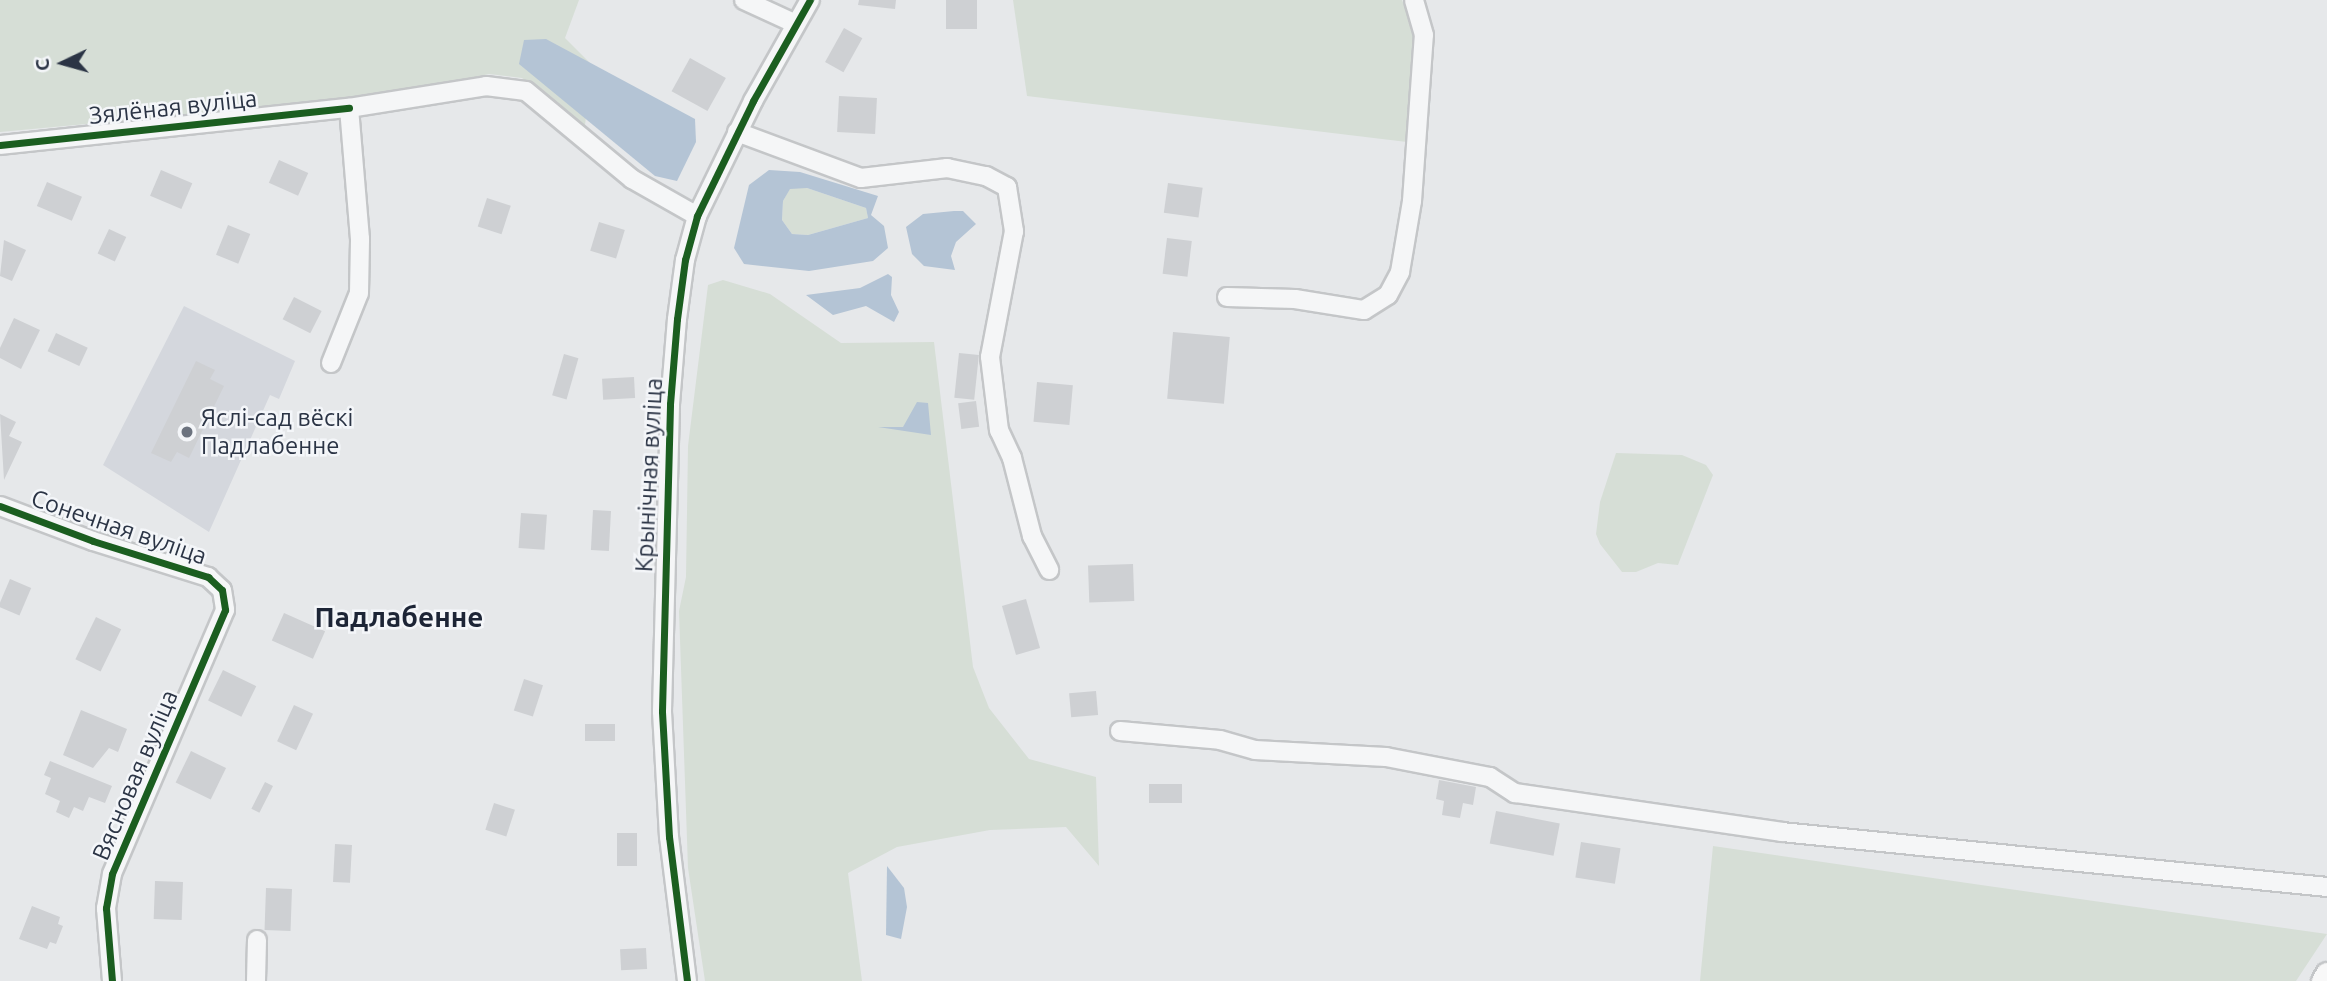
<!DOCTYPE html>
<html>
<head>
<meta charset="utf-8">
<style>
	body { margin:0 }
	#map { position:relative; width:2327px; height:981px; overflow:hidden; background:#e6e8ea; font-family:Ubuntu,sans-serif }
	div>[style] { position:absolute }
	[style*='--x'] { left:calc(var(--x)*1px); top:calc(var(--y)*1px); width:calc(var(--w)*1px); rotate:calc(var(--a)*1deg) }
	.built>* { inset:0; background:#d4d7dd }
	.green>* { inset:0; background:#d6ded6 }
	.water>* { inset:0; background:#b4c4d5 }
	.building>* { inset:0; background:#ced0d3; transform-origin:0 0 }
	.roads { filter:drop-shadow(2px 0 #c4c6c8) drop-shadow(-2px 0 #c4c6c8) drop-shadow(0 2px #c4c6c8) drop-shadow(0 -2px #c4c6c8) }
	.minor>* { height:18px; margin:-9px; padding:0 9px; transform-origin:9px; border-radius:9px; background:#f5f6f7 }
	.major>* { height:23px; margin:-11.5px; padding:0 11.5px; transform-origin:11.5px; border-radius:11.5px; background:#f8f8f8 }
	.cycleway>* { height:7px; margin:-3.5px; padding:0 3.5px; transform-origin:3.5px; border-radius:3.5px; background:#1b5e20 }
	.dots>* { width:19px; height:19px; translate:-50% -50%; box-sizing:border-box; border:4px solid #f4f6f9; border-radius:50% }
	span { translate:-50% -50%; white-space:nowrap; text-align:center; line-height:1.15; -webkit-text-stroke:5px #f4f6f9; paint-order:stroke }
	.street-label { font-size:24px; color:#2b3445 }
	.poi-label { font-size:24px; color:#2b3445 }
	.left { translate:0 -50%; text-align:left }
	.quarter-label { font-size:28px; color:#1d2536; font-weight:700 }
	.north { position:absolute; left:28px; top:28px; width:70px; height:70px; -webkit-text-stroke:5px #f4f6f9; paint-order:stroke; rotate:265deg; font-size:19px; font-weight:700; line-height:28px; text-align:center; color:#2b3445 }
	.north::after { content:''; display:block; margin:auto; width:24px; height:32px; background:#2b3445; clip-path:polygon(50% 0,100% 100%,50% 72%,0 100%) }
</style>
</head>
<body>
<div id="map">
	<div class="built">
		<i style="clip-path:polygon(184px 306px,295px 361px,279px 399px,270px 395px,209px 532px,103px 465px)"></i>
	</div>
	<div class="green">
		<i style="clip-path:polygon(0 0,579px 0,565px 38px,606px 79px,587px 108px,585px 125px,522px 78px,489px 74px,398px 95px,0 132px)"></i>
		<i style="clip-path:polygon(1013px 0,1402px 0,1418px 39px,1407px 142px,1027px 96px)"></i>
		<i style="clip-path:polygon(790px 188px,807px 188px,866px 208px,868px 218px,808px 235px,792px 234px,782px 220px,783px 201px)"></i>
		<i style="clip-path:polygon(723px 280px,770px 294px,841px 343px,934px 342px,973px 667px,989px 708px,1029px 759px,1096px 777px,1099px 866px,1066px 827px,990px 830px,897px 847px,848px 873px,862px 981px,705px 981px,688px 868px,679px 611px,686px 577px,688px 446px,708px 285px)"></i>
		<i style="clip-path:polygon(1616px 453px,1682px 455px,1706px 465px,1713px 475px,1678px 565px,1658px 563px,1636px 572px,1622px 572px,1600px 544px,1596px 534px,1600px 502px)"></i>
		<i style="clip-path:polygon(1713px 846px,1981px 885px,2327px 934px,2296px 981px,1700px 981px)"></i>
	</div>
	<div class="water">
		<i style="clip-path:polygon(546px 39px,695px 119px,696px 142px,677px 181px,655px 176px,519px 64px,524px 40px)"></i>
		<i style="clip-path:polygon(evenodd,769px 170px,800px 172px,878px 196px,871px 215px,884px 226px,888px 248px,873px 261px,809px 271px,744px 264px,734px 248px,749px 185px,769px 170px,790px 189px,807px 188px,866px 208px,868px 218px,808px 235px,792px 234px,782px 220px,783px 201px,790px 189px)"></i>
		<i style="clip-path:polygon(954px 211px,963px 211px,976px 224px,956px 242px,951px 256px,955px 270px,924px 266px,912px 254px,906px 227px,923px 214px)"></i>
		<i style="clip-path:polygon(888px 274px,892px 277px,891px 295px,899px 312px,894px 322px,866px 306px,833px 315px,806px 295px,860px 288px)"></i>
		<i style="clip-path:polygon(917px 402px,928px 403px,931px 435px,878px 427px,903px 427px)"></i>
		<i style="clip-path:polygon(887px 866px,904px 888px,907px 907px,901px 939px,886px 935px)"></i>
	</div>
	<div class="building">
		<i style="clip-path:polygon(859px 0,896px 0,895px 9px,858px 5px)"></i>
		<i style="left:946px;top:0;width:31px;height:29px"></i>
		<i style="left:844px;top:28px;width:21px;height:39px;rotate:29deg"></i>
		<i style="left:690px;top:58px;width:41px;height:38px;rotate:29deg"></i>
		<i style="left:839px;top:96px;width:38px;height:36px;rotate:3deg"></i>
		<i style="left:279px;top:160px;width:32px;height:25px;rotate:24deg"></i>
		<i style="left:161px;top:170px;width:34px;height:28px;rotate:23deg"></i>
		<i style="left:47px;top:182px;width:38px;height:26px;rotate:23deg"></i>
		<i style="left:1168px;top:183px;width:35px;height:30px;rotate:8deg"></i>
		<i style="left:487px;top:198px;width:25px;height:30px;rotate:18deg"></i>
		<i style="left:599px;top:222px;width:27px;height:30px;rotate:17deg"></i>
		<i style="left:228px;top:225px;width:24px;height:32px;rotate:22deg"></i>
		<i style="left:109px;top:229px;width:19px;height:27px;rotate:25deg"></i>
		<i style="left:1167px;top:238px;width:25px;height:36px;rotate:7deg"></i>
		<i style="clip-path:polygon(4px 240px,26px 250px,12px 281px,0 276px)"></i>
		<i style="left:294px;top:297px;width:31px;height:25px;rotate:27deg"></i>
		<i style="clip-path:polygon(14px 318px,40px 330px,21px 369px,0 358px,0 348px)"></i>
		<i style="left:1173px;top:332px;width:57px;height:67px;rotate:5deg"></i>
		<i style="left:56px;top:333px;width:35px;height:20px;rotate:25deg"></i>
		<i style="left:959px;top:353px;width:20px;height:45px;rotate:6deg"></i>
		<i style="left:564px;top:354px;width:15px;height:43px;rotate:16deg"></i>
		<i style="clip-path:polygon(196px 361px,215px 370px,210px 379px,224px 386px,189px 458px,177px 452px,171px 462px,151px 453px)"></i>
		<i style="left:634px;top:377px;width:21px;height:32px;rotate:87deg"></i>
		<i style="left:1037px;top:382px;width:36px;height:40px;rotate:5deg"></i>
		<i style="left:976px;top:401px;width:26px;height:18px;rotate:83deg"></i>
		<i style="clip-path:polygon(0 414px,16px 422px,9px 436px,22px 442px,4px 480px)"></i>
		<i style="left:593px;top:510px;width:18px;height:40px;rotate:3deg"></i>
		<i style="left:521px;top:513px;width:26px;height:35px;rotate:4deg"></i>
		<i style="left:1133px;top:564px;width:37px;height:45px;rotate:88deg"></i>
		<i style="left:10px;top:579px;width:23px;height:30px;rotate:23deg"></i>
		<i style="left:1026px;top:599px;width:51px;height:25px;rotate:74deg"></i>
		<i style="left:284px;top:613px;width:45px;height:30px;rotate:24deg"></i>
		<i style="left:96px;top:617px;width:28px;height:47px;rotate:26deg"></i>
		<i style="left:223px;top:670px;width:37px;height:34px;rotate:26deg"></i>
		<i style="left:524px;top:679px;width:20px;height:33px;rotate:18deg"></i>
		<i style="left:1096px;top:691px;width:24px;height:27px;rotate:85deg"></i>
		<i style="left:294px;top:705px;width:21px;height:40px;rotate:25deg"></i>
		<i style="clip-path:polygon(81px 710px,127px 729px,118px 752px,109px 748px,93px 768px,63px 755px)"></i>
		<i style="left:615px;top:724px;width:17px;height:30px;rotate:90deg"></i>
		<i style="left:191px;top:751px;width:39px;height:35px;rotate:26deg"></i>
		<i style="clip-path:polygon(50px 761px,112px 786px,105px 803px,89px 797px,83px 811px,74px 807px,69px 818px,56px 812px,60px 801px,45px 794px,51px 778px,44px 775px)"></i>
		<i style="clip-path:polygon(1439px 780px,1476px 787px,1473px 805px,1463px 803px,1460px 818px,1442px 815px,1444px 801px,1436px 799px)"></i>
		<i style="left:265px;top:782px;width:9px;height:30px;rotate:27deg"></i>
		<i style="left:1182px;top:784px;width:19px;height:33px;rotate:90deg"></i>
		<i style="left:494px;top:803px;width:22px;height:28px;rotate:18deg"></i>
		<i style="left:1496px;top:811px;width:65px;height:33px;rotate:11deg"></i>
		<i style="left:617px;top:833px;width:20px;height:33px"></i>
		<i style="left:1581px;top:842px;width:40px;height:36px;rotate:9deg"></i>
		<i style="left:335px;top:844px;width:17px;height:38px;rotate:3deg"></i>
		<i style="left:155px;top:881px;width:28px;height:38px;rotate:2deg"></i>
		<i style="left:266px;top:888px;width:26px;height:42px;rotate:2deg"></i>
		<i style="clip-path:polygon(32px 906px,60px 917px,58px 924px,63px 926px,56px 944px,50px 942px,47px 949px,19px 939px)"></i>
		<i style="left:646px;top:948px;width:21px;height:26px;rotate:87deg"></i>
	</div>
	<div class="roads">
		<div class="minor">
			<i style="--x:744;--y:0;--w:57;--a:24.8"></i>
			<i style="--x:737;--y:132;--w:132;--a:20.4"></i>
			<i style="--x:861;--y:178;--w:87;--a:-6.6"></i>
			<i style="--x:947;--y:168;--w:40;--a:12"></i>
			<i style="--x:986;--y:176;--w:24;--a:28"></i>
			<i style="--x:1007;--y:187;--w:45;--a:81"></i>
			<i style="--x:1014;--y:231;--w:128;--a:100.8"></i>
			<i style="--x:990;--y:357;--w:74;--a:83"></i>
			<i style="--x:999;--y:430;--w:31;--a:65"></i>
			<i style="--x:1012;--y:458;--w:81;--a:75.6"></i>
			<i style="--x:1032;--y:536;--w:38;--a:63"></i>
			<i style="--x:0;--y:145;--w:351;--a:-6.1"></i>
			<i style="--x:349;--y:108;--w:139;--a:-9.1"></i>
			<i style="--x:486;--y:86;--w:40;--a:7.1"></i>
			<i style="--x:526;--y:91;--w:138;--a:39.7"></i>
			<i style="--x:632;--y:179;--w:75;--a:29.6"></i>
			<i style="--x:1227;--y:297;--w:68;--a:1.7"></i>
			<i style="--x:1295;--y:299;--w:70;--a:9.1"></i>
			<i style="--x:1364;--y:310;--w:28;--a:-32"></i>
			<i style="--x:1388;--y:295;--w:26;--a:-62"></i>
			<i style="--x:1400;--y:272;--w:72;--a:-80.4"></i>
			<i style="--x:1412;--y:201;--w:166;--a:-85.9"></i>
			<i style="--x:1424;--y:35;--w:36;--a:-106"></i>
			<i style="--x:331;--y:363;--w:75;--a:-68.2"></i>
			<i style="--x:359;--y:293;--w:54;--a:-88.9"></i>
			<i style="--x:360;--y:239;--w:131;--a:-94.8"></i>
			<i style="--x:0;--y:506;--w:99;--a:20.6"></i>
			<i style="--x:93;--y:541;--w:121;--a:17.4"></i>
			<i style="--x:208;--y:577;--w:19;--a:43"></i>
			<i style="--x:222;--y:590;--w:20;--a:81"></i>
			<i style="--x:225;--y:610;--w:287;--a:113.2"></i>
			<i style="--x:112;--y:874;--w:35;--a:100"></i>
			<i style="--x:106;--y:908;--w:73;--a:85.3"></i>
			<i style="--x:1120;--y:731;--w:100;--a:5.1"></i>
			<i style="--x:1220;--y:740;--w:36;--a:16"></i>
			<i style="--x:1255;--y:750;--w:131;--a:3.1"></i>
			<i style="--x:1386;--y:757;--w:106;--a:10.9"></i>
			<i style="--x:1490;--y:777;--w:30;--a:33"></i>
			<i style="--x:1515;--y:793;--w:270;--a:8.3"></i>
			<i style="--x:1782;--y:832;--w:548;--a:5.76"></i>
			<i style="--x:256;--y:981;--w:41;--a:-88.6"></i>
			<i style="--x:687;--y:981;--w:145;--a:-97.1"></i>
			<i style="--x:669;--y:837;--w:126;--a:-93.2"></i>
			<i style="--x:662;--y:711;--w:307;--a:-88.5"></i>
			<i style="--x:670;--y:404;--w:85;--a:-85.3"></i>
			<i style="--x:677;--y:319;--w:60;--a:-82.3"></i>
			<i style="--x:685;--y:260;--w:46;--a:-74.7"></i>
			<i style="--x:697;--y:216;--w:128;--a:-64"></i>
			<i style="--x:753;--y:101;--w:116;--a:-60.6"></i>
		</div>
		<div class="major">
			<i style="--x:2323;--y:981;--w:8;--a:-60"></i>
		</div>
	</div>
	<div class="cycleway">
		<i style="--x:0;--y:145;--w:351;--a:-6.1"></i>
		<i style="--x:0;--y:506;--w:99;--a:20.6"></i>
		<i style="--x:93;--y:541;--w:121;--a:17.4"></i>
		<i style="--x:208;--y:577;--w:19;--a:43"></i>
		<i style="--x:222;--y:590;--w:20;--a:81"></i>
		<i style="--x:225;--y:610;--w:287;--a:113.2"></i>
		<i style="--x:112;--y:874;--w:35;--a:100"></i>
		<i style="--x:106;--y:908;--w:73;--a:85.3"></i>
		<i style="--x:687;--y:981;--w:145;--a:-97.1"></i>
		<i style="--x:669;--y:837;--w:126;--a:-93.2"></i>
		<i style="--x:662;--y:711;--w:307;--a:-88.5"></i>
		<i style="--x:670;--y:404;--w:85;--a:-85.3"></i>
		<i style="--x:677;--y:319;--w:60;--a:-82.3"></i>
		<i style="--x:685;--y:260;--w:46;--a:-74.7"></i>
		<i style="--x:697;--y:216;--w:128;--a:-64"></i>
		<i style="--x:753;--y:101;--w:116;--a:-60.6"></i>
	</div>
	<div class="dots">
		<i style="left:187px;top:432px;background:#6c737f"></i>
	</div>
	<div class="street-label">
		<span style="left:173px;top:107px;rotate:-6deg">Зялёная вуліца</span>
		<span style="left:649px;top:475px;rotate:-87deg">Крынічная вуліца</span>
		<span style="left:119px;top:527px;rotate:19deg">Сонечная вуліца</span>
		<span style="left:135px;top:775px;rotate:-67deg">Вясновая вуліца</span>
	</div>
	<div class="poi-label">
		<span class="left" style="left:201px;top:432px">Яслі-сад вёскі<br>Падлабенне</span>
	</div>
	<div class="quarter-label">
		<span style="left:399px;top:617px">Падлабенне</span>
	</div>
	<div class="north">С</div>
</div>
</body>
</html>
